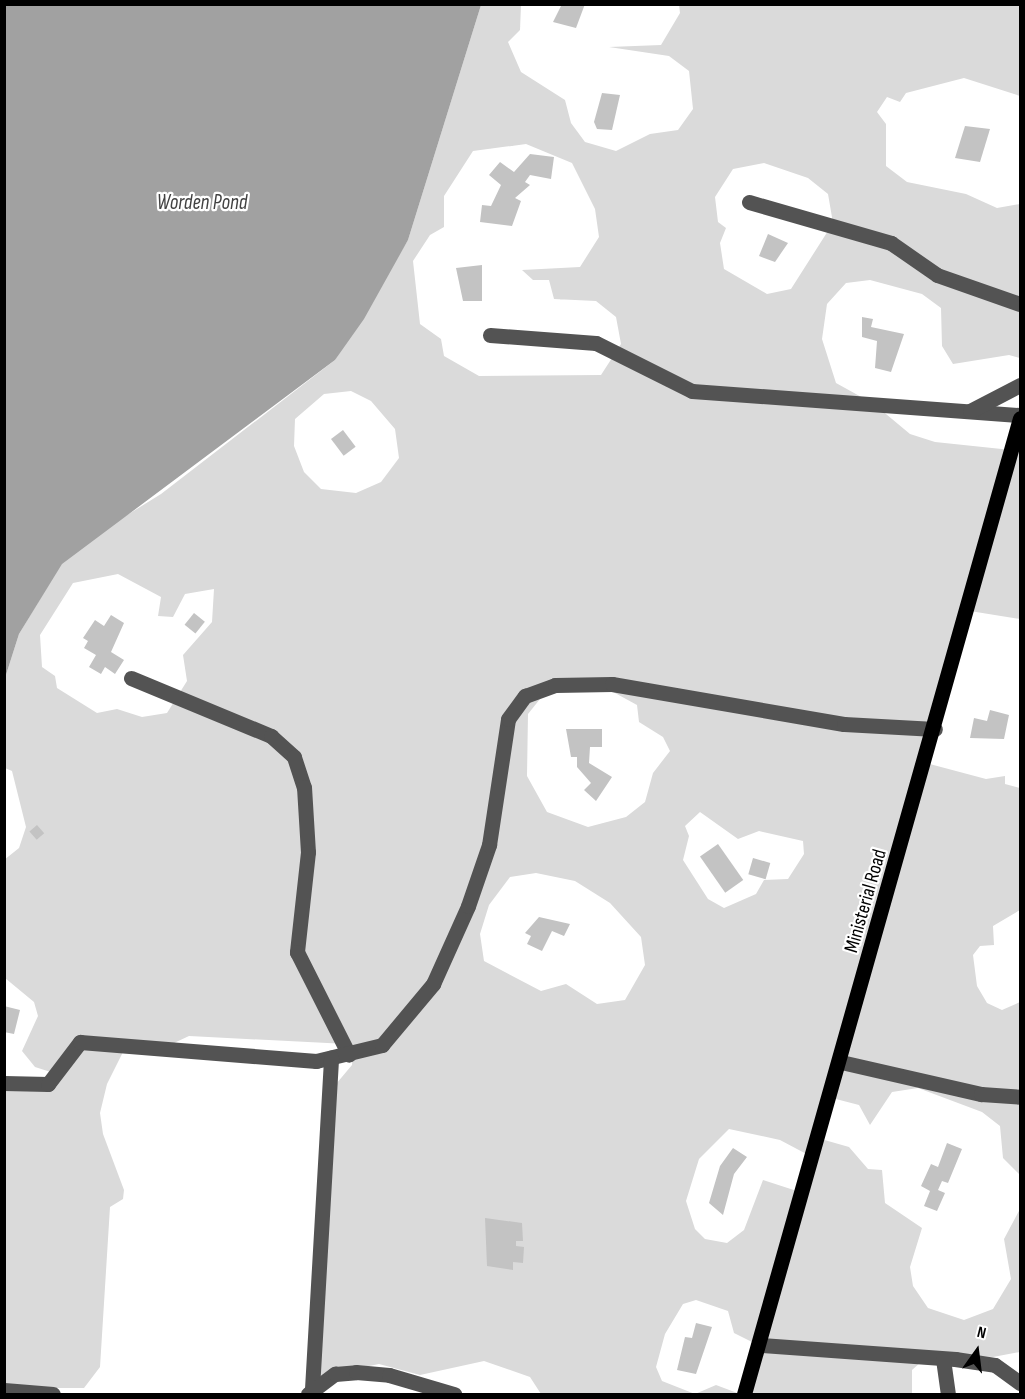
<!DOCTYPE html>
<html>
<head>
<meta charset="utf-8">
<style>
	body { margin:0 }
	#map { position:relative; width:1025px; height:1399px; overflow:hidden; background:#fff; font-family:"Sofia Sans Condensed",sans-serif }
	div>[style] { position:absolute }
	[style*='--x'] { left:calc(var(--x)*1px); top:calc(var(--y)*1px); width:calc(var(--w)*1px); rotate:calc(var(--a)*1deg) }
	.green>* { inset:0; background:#dadada }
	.water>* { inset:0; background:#a1a1a1 }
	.building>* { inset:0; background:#c3c3c3; transform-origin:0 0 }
	.minor>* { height:15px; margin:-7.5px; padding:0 7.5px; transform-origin:7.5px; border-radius:7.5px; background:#535353 }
	.major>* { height:15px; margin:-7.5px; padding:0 7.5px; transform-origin:7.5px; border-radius:7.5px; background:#000 }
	span { translate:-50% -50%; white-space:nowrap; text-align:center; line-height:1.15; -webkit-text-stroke:4.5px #fff; paint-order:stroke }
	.street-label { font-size:20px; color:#000 }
	.water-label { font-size:21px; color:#424242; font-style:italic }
	.frame { position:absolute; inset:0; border:6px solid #000; pointer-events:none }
	.north { position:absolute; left:947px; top:1321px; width:60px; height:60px; -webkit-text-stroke:4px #fff; paint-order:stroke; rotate:14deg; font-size:16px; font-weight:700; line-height:24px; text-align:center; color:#000 }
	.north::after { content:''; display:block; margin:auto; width:21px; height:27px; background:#000; clip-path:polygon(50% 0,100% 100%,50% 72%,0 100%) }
</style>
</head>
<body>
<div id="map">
	<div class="green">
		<i style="clip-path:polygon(evenodd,481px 5px,521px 5px,520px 30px,508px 42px,521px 72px,565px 100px,571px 123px,585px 142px,616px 151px,650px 134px,678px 130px,693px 109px,689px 71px,669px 56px,609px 47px,661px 45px,680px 13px,679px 5px,1020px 5px,1020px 96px,964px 78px,906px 93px,900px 102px,887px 97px,877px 112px,886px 124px,886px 166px,907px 182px,966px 194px,997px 208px,1020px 204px,1020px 358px,1009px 355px,953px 364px,942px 346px,941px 308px,922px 294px,870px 280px,846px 283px,827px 304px,822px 339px,836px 383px,874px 404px,910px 434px,935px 442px,1011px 450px,1020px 420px,1020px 619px,970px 611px,926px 763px,986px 779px,1005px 776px,1005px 784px,1020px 788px,1020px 910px,993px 926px,994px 945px,980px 946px,973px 955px,977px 986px,987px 1003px,1002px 1010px,1020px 1002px,1020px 1175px,1003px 1158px,1000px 1126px,982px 1112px,918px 1088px,892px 1092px,870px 1125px,859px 1105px,832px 1098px,821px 1139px,849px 1147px,868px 1169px,882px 1170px,885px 1203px,922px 1228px,910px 1267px,913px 1286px,928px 1308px,964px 1320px,993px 1309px,1011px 1279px,1004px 1239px,1020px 1209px,1020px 1352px,993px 1357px,930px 1354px,912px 1370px,912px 1394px,744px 1394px,760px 1346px,734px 1333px,728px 1311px,696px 1300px,683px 1304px,665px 1334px,656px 1367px,662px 1381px,695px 1394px,716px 1385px,740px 1394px,541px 1394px,530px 1377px,484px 1361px,420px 1375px,379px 1364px,320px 1376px,331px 1090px,352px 1065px,353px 1052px,347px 1044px,189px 1036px,174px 1043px,129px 1040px,107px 1084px,100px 1113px,103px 1134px,124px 1190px,123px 1199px,110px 1207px,100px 1367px,84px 1388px,5px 1388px,5px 1084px,60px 1075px,35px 1067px,22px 1051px,38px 1016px,34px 1002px,5px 978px,4px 860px,19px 848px,26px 827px,12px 771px,5px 768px,5px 678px,19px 634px,61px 564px,90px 538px,161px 494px,335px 360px,408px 240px,481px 5px,526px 144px,572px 163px,595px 209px,599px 237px,580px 267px,522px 270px,533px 280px,549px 280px,554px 299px,596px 301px,616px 317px,621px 344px,601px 375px,479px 376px,444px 356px,441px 339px,420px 324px,413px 261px,430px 235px,444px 227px,444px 196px,473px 151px,526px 144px,481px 5px,764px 163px,808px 178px,828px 194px,833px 223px,791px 289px,767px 294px,724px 269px,720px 243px,726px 228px,718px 222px,715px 197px,733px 169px,764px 163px,481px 5px,351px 391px,371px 401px,395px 429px,399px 458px,381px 482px,356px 493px,321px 489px,304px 472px,294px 446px,295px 419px,324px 394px,351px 391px,481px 5px,118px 574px,161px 597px,158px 616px,173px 617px,185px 594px,214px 589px,212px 622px,183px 655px,187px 681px,167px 713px,142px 717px,117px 709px,97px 713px,57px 688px,55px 676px,42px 667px,40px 635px,73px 583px,118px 574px,481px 5px,604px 687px,637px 705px,639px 722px,663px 737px,670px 751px,653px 773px,645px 802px,626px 817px,588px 827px,547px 812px,527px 776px,528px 714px,544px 694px,604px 687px,481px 5px,700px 812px,738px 839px,759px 831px,803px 841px,804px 854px,788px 879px,764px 880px,756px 894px,724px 908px,708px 899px,683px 860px,689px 836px,685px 826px,700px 812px,481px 5px,536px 873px,575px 881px,610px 903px,641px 937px,645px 965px,625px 1000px,597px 1004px,566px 984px,541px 991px,484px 961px,480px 934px,489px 905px,510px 877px,536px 873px,481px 5px,729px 1129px,780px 1140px,814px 1158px,803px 1193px,763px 1180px,744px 1230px,727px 1243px,705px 1239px,695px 1229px,686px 1201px,699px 1159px,729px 1129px)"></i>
	</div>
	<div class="water">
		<i style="clip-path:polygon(5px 4px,481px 5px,408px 240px,364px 319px,335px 360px,62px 564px,19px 634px,5px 678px)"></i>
	</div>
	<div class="building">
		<i style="clip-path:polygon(562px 4px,585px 4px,576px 28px,553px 22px)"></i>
		<i style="clip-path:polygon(602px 93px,620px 95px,612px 130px,597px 129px,594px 122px)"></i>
		<i style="clip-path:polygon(965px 126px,990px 129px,980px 162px,955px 158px)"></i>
		<i style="clip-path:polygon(530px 154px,554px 157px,551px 179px,530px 175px,525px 182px,530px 185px,515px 198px,521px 201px,512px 226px,480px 222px,482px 205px,491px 206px,501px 185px,489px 175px,500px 162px,514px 172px)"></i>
		<i style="clip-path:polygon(768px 234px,788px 243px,775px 262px,759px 256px)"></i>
		<i style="clip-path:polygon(482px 265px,482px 301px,463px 301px,456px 268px)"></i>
		<i style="clip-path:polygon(862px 317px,873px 319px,871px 327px,904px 334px,891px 372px,875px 368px,877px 341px,862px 337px)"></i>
		<i style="left:343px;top:430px;width:21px;height:15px;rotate:53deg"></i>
		<i style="left:194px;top:613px;width:14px;height:15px;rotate:39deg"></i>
		<i style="clip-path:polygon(111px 615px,124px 623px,111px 652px,124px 660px,115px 674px,105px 667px,101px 674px,89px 667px,96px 655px,84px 648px,88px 641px,83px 638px,95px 620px,104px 626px)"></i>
		<i style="clip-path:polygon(990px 710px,1009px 715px,1004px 739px,970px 738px,974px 718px,987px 721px)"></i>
		<i style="clip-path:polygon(566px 729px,602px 729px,602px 747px,590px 747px,589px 763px,612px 777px,596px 801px,584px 790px,591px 783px,577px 767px,577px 757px,571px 757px)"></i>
		<i style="left:37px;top:825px;width:11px;height:10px;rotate:49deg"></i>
		<i style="left:718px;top:844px;width:44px;height:22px;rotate:55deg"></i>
		<i style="left:753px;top:858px;width:18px;height:17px;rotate:16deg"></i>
		<i style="clip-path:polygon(539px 917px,570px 924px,564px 936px,552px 931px,542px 951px,527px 944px,531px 936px,525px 933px)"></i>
		<i style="clip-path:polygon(4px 1006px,20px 1010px,14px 1034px,4px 1032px)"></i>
		<i style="clip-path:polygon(947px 1143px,962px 1149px,948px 1183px,942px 1181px,938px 1190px,945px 1193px,937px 1211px,924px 1206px,930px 1191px,921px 1186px,931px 1164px,938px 1167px)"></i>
		<i style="clip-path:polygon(733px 1148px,747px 1157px,734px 1174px,723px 1215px,709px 1203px,720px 1166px)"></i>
		<i style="clip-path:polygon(485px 1218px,522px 1223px,523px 1241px,516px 1241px,516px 1246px,524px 1247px,523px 1263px,513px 1262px,513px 1270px,487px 1266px)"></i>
		<i style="clip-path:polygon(696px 1323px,712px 1327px,696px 1374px,677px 1370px,685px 1337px,692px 1338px)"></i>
	</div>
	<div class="minor">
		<i style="--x:749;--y:202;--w:148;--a:16.1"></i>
		<i style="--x:891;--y:243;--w:56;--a:34.8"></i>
		<i style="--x:937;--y:275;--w:88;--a:19.3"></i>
		<i style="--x:490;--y:335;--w:106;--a:4.3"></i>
		<i style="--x:596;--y:343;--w:107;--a:26.6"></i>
		<i style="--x:692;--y:391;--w:329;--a:4.2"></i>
		<i style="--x:970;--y:411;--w:56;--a:-27.5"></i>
		<i style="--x:131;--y:678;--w:152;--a:22.5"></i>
		<i style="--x:271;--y:736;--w:31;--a:42"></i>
		<i style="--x:294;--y:757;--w:32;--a:72"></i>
		<i style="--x:304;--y:787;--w:65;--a:86.5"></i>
		<i style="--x:308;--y:852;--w:101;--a:96.3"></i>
		<i style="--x:297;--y:952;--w:115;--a:63.2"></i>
		<i style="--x:841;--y:1062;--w:144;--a:12.9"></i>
		<i style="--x:981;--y:1094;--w:39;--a:4"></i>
		<i style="--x:4;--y:1083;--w:44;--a:1.3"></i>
		<i style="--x:48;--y:1084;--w:53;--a:-52.7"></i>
		<i style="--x:80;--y:1042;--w:237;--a:4.6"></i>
		<i style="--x:316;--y:1061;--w:68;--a:-13.6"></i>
		<i style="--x:382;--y:1045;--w:80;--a:-50.1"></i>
		<i style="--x:433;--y:984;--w:85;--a:-65.8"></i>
		<i style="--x:468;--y:906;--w:65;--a:-71"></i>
		<i style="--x:489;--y:845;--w:127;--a:-81.4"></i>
		<i style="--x:508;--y:719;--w:29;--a:-54"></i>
		<i style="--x:525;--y:696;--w:32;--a:-20"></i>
		<i style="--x:555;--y:685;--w:57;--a:-1"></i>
		<i style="--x:612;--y:684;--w:235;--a:9.8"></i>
		<i style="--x:844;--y:724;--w:91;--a:3.1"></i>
		<i style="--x:761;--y:1345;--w:195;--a:4.1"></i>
		<i style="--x:955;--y:1359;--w:40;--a:8.5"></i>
		<i style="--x:995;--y:1365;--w:31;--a:36"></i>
		<i style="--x:943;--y:1359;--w:35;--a:82"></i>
		<i style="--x:312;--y:1389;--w:332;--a:-86.7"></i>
		<i style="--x:4;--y:1390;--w:49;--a:4.7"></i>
		<i style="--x:308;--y:1394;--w:34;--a:-37"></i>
		<i style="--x:335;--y:1374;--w:21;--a:-5"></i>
		<i style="--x:356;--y:1372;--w:33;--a:5"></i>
		<i style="--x:389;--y:1375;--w:68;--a:16.3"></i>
	</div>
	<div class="major">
		<i style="--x:744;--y:1394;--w:1014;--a:-74.21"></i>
	</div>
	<div class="street-label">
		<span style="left:866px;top:901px;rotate:-74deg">Ministerial Road</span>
	</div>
	<div class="water-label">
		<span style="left:202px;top:203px">Worden Pond</span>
	</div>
	<div class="frame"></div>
	<div class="north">N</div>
</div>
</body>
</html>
